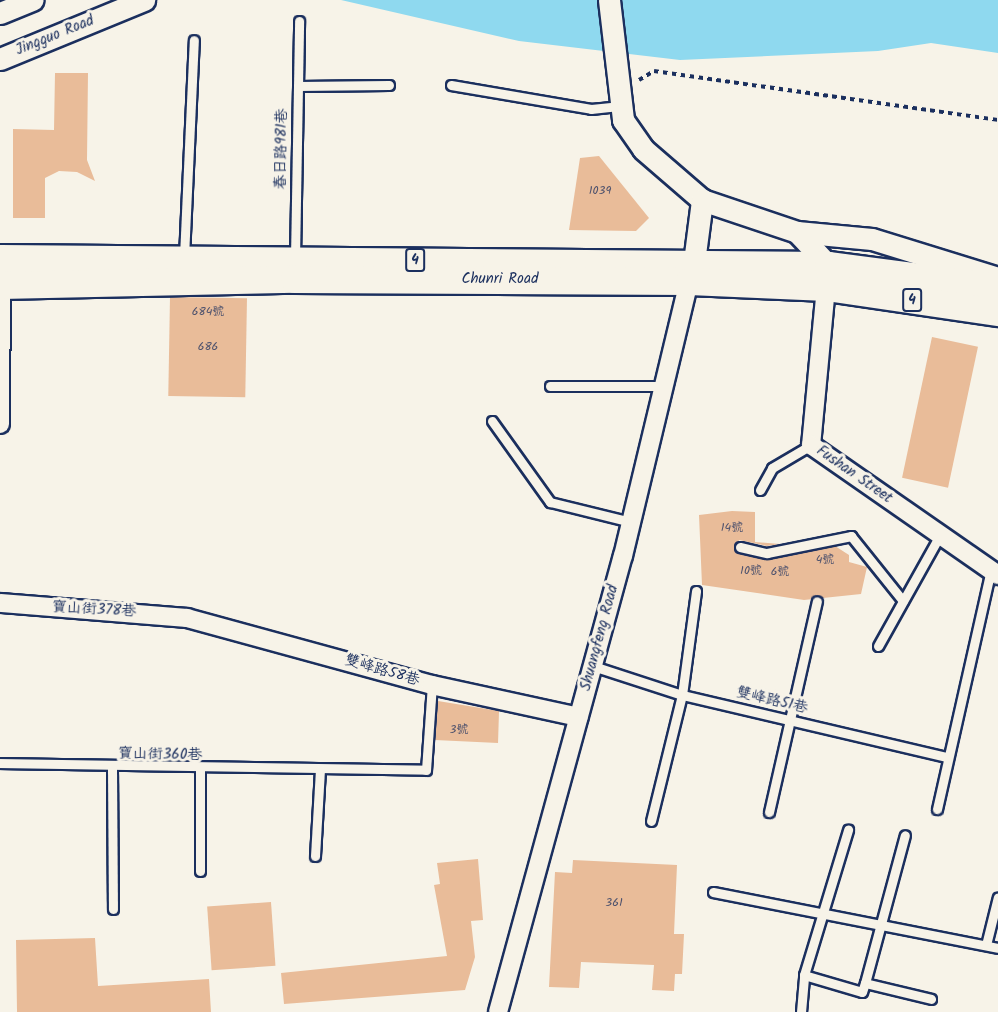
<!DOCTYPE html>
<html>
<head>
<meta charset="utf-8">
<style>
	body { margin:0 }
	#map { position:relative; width:998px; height:1012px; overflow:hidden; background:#f7f3e8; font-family:Kalam,"LXGW WenKai TC",sans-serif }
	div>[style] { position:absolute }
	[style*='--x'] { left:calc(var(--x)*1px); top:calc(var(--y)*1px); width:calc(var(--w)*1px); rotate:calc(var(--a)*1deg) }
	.water>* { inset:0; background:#8fd9ef }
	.building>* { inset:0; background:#e9bc99; transform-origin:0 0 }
	.path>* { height:4px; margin-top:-2px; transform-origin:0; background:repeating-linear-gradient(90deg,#1b2f5e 0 4.5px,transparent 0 9px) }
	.roads { filter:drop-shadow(2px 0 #1b2f5e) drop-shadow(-2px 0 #1b2f5e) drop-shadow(0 2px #1b2f5e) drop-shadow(0 -2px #1b2f5e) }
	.service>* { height:9px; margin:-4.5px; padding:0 4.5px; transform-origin:4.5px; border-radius:4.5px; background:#f7f3e8 }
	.minor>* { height:18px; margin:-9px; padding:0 9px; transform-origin:9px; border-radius:9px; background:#f7f3e8 }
	.tertiary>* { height:21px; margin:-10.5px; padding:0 10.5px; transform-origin:10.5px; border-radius:10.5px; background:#f7f3e8 }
	.primary>* { height:27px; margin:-13.5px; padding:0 13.5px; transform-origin:13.5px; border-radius:13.5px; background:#f7f3e8 }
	span { translate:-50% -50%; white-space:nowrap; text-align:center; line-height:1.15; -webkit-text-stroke:6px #f7f3e8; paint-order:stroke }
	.number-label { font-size:12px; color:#4e526d }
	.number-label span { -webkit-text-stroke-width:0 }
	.shield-label span { padding:2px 4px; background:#f7f3e8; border:2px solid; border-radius:4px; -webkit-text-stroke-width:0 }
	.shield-label { font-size:14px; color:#1b2f5e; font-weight:700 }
	.street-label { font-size:15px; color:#1b2f5e }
</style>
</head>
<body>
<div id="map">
	<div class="water">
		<i style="clip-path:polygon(341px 0,998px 0,998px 53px,931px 43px,878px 51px,680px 60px,519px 41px)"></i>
	</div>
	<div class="building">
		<i style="clip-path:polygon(55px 73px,88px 73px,87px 160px,95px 181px,77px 172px,59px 171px,45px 178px,45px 218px,13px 218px,13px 129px,54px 130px)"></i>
		<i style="clip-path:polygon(599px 156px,649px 218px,636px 231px,569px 230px,580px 158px)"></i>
		<i style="left:170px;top:297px;width:77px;height:99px;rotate:1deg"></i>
		<i style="left:932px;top:337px;width:47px;height:144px;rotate:12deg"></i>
		<i style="clip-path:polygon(732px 511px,755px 512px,755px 542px,780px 544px,767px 546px,739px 540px,736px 552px,768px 560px,835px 546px,849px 555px,849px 562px,867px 567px,861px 594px,804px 600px,702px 585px,699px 515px)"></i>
		<i style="clip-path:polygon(438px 701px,499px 711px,498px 743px,435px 740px)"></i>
		<i style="clip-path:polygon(478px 859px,483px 920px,471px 921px,475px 957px,465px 990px,284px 1004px,281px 973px,447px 956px,434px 885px,440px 884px,437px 863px)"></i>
		<i style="clip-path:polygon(573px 860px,677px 865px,674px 934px,684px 934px,682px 974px,675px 974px,674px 991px,652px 990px,654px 965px,581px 962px,579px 988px,549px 987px,555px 872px,572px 873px)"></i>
		<i style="left:271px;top:902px;width:64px;height:64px;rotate:86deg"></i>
		<i style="clip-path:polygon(95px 938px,98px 986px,209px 979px,211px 1012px,17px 1012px,16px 940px)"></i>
	</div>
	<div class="path">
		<i style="--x:639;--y:80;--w:17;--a:-31"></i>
		<i style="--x:654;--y:71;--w:347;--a:8.1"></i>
	</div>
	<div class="roads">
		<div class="service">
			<i style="--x:451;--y:85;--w:142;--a:9.7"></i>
			<i style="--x:591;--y:109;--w:30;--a:-6"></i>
			<i style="--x:298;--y:86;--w:91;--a:-0.6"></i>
			<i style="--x:184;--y:257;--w:217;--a:-87.4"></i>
			<i style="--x:295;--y:258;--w:237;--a:-89"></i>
			<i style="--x:550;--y:386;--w:114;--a:0"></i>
			<i style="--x:492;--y:421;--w:100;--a:54.4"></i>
			<i style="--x:550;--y:502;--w:83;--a:13.9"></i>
			<i style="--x:760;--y:490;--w:25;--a:-61"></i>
			<i style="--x:772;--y:468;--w:45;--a:-30.5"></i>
			<i style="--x:740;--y:547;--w:28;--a:13"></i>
			<i style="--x:767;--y:553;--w:86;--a:-11.4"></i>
			<i style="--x:851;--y:536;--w:83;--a:51.3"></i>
			<i style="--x:878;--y:646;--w:127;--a:-60.8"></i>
			<i style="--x:593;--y:666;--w:94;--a:18"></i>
			<i style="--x:682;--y:695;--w:272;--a:13.2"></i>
			<i style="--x:0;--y:763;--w:426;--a:0.9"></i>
			<i style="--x:426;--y:770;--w:85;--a:-86"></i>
			<i style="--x:112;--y:769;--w:140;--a:89.6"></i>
			<i style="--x:200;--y:771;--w:100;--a:90"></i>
			<i style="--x:937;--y:809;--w:246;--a:-77.3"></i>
			<i style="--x:769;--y:812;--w:216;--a:-77.2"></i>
			<i style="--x:651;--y:821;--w:130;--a:-76.2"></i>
			<i style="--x:682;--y:695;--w:105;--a:-82.3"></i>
			<i style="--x:315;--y:856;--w:86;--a:-86.7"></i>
			<i style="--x:713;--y:892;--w:290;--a:11.1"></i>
			<i style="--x:986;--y:945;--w:49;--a:-76"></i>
			<i style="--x:804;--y:975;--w:60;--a:16.3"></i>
			<i style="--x:862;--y:992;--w:9;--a:-72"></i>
			<i style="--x:865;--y:983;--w:68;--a:13.6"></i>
			<i style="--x:865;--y:983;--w:153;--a:-74.9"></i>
			<i style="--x:801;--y:1012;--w:37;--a:-85"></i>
			<i style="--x:804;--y:975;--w:152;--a:-73.1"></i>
		</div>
		<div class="minor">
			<i style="--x:826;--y:287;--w:159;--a:95.4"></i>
			<i style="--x:811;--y:445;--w:228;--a:34.8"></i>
			<i style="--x:0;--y:424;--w:149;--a:-89.6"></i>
			<i style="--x:0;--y:603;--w:188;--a:4.6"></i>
			<i style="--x:187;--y:618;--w:254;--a:15.3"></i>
			<i style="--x:432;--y:685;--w:150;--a:12.3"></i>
			<i style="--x:498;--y:1012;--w:473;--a:-74.7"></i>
			<i style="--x:623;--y:556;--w:291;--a:-76.5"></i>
		</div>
		<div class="tertiary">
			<i style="--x:609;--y:0;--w:121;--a:83.3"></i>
			<i style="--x:623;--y:120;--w:35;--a:55"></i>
			<i style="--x:643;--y:149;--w:78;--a:40.8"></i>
			<i style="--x:702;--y:200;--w:100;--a:18.6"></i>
			<i style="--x:797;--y:232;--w:45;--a:46.8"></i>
			<i style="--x:828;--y:265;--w:10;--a:96"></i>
			<i style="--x:0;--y:13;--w:35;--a:-22"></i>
			<i style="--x:0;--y:59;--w:156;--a:-22.3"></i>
			<i style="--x:797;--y:232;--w:75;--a:5.3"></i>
			<i style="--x:872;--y:239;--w:132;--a:17.2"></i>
			<i style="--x:694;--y:262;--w:63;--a:-82.6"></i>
		</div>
		<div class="primary">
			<i style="--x:0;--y:258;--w:828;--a:0.48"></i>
			<i style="--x:828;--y:265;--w:171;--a:7.4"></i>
			<i style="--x:0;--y:285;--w:294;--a:-1.2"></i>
			<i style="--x:294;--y:279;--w:395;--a:0.3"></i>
			<i style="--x:689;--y:281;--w:137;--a:2.5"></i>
			<i style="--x:826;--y:287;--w:174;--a:8.3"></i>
		</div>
	</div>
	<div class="number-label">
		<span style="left:600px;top:191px">1039</span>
		<span style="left:208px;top:312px">684號</span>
		<span style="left:208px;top:347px">686</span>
		<span style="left:732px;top:528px">14號</span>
		<span style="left:825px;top:560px">4號</span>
		<span style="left:751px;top:571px">10號</span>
		<span style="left:780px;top:572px">6號</span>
		<span style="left:459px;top:730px">3號</span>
		<span style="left:614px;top:903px">361</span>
	</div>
	<div class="shield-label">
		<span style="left:415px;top:260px">4</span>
		<span style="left:912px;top:300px">4</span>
	</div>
	<div class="street-label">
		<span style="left:55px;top:36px;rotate:-22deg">Jingguo Road</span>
		<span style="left:282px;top:149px;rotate:-89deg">春日路981巷</span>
		<span style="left:500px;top:280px">Chunri Road</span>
		<span style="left:854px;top:475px;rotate:35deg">Fushan Street</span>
		<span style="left:94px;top:610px;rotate:3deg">寶山街378巷</span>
		<span style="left:600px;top:638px;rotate:-75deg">Shuangfeng Road</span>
		<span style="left:382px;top:671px;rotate:16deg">雙峰路58巷</span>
		<span style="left:772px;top:701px;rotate:13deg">雙峰路51巷</span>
		<span style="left:160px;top:755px;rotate:1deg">寶山街360巷</span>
	</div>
</div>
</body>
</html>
